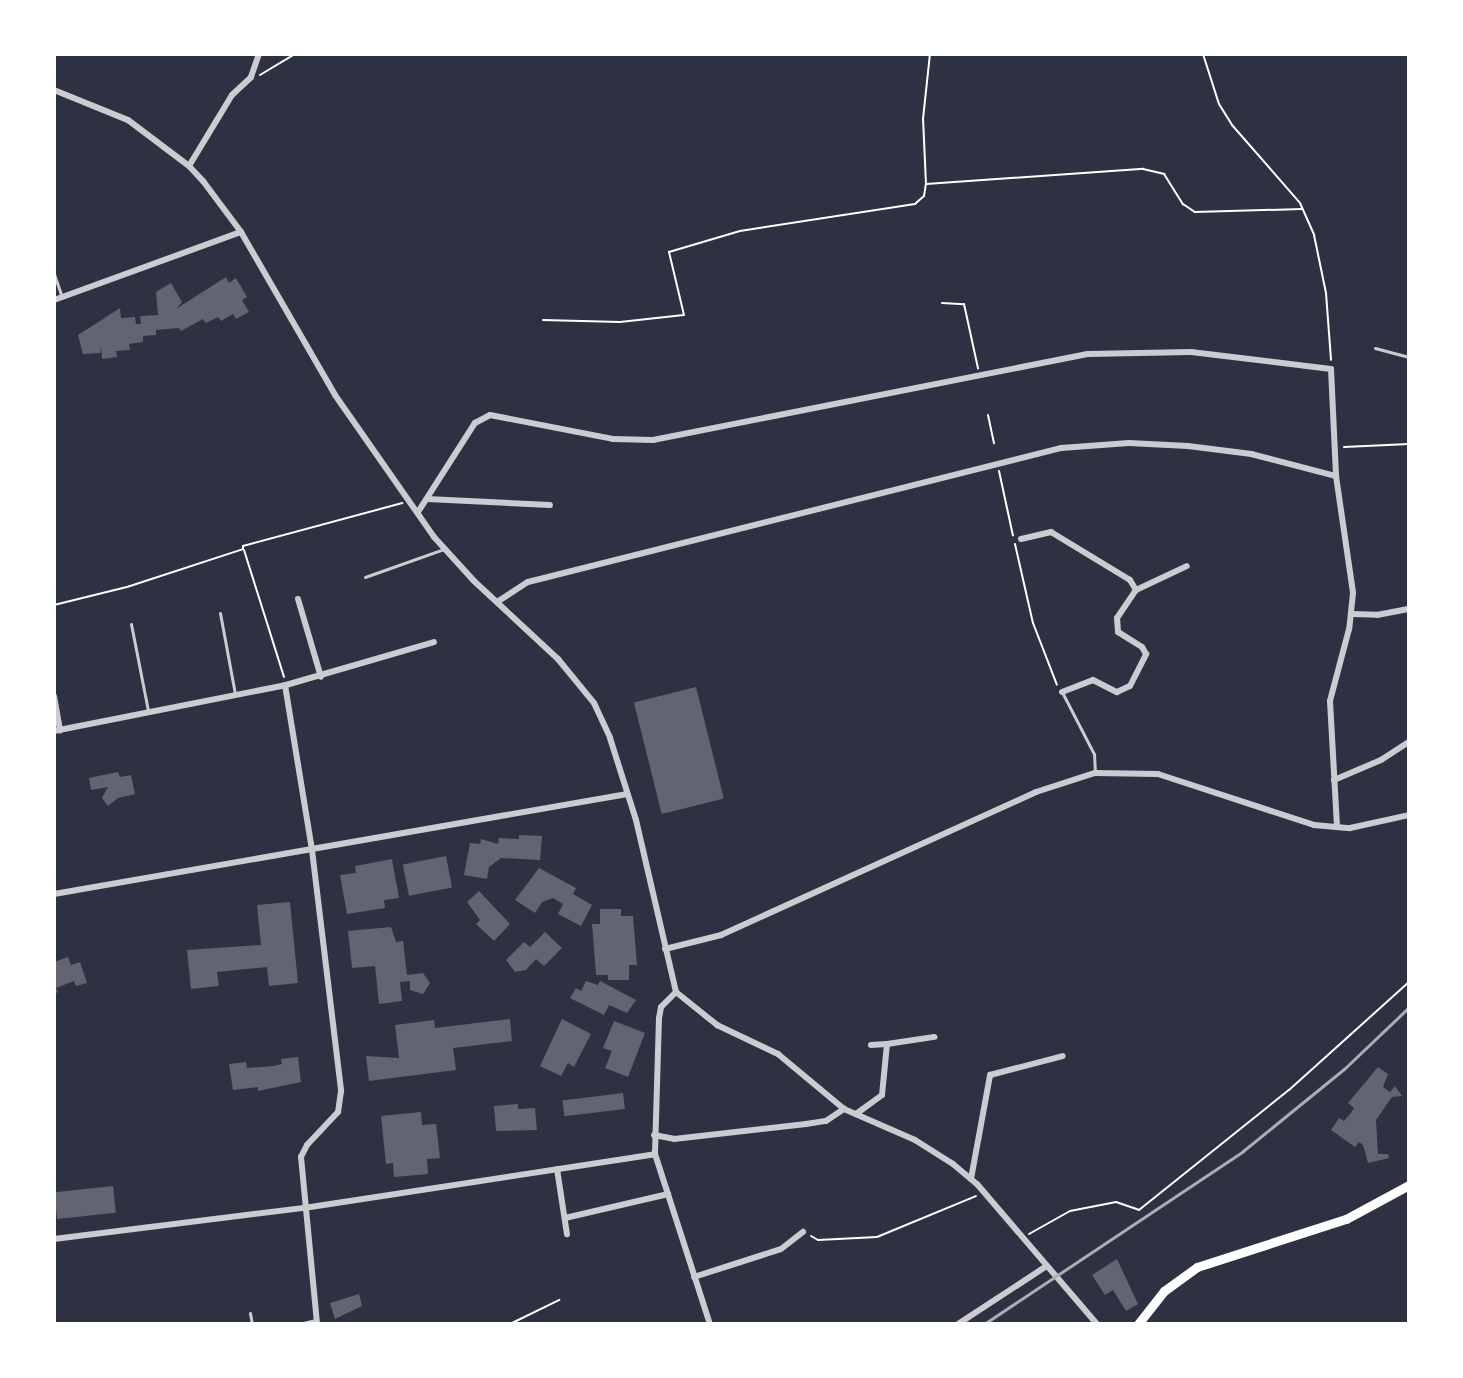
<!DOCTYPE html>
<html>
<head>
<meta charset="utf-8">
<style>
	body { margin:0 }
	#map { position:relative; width:1463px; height:1378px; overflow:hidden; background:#2d3142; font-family:"Fira Sans",sans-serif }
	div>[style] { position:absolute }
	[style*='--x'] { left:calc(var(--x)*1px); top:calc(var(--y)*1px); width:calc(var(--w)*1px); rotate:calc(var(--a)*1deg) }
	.building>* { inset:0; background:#626471; transform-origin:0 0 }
	.path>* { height:2px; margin:-1px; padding:0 1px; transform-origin:1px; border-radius:1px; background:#fff }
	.service>* { height:3px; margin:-1.5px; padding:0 1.5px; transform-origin:1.5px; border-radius:1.5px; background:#caccd0 }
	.minor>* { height:6px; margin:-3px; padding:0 3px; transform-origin:3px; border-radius:3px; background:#caccd0 }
	.secondary>* { height:9px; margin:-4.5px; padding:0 4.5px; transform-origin:4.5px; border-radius:4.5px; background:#fff }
	.rail>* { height:3px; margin:-1.5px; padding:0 1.5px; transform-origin:1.5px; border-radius:1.5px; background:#abadb3 }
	span { translate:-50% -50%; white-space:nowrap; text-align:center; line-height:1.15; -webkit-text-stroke:6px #fff; paint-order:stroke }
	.frame { position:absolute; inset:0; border:56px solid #fff; pointer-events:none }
</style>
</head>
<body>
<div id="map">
	<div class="building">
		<i style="clip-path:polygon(226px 277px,229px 283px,236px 278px,247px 297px,242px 300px,249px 312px,236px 319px,233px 314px,221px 321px,218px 317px,206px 323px,203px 319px,181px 331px,179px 328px,156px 330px,156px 335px,143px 336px,143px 342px,129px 344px,130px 350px,116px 351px,117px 357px,102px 359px,101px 347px,100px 353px,83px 354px,78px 335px,120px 308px,121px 318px,135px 317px,136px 324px,141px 324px,140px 316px,158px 315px,156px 292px,171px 283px,182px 302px,176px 309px)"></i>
		<i style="left:696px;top:687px;width:115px;height:64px;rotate:76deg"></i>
		<i style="clip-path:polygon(118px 772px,120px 777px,131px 775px,135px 794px,118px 798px,108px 806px,102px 798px,108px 787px,91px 790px,89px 778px)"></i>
		<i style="clip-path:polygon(519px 835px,542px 836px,540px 860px,501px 858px,489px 867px,487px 879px,464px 875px,470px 843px,480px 844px,481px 839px,498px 844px,499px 838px,519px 839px)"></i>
		<i style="left:446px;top:856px;width:32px;height:44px;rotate:79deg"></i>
		<i style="clip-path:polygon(392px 859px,399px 898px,384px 900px,385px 908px,347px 914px,340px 875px,356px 873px,355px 866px)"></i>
		<i style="clip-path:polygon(539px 868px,576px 888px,573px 894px,592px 905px,581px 926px,558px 914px,563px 904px,553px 898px,542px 902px,535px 913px,515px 900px)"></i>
		<i style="clip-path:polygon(479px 891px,510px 924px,494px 941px,476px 924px,480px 920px,467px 902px)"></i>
		<i style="clip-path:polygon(290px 902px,298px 983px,269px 986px,267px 967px,217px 972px,219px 986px,191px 989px,187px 950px,261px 945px,257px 905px)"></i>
		<i style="clip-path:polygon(600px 909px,621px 909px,621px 916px,633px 916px,637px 965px,629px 965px,629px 980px,608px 980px,608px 975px,596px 975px,592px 924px,600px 924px)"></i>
		<i style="clip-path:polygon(391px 927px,396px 942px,403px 941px,407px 975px,423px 973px,430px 983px,423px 994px,410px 990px,410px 981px,400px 982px,402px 1001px,379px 1004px,375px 966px,352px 968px,348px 931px)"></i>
		<i style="clip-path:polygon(545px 932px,562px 948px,544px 966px,536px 959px,526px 970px,515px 972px,506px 960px,524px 942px,530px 947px)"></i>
		<i style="clip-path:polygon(68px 957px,71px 965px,80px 962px,87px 983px,76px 986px,74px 981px,56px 988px,58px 992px,54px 994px,54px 962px)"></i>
		<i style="clip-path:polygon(586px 981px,598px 985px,600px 981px,636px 1000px,627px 1013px,609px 1005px,604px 1015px,570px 998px,576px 988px,581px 991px)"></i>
		<i style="clip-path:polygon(510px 1019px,512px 1041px,453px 1048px,456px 1070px,369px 1081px,366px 1056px,399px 1058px,395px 1025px,434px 1020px,435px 1028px)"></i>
		<i style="clip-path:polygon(562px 1019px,591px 1034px,574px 1067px,568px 1063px,561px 1076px,540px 1066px)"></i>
		<i style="clip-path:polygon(614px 1021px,645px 1033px,628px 1077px,605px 1068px,612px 1051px,603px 1048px)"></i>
		<i style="clip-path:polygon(298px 1057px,301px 1082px,258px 1091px,258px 1087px,233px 1090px,229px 1064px,246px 1062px,247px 1068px,273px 1066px,282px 1064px,281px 1059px)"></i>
		<i style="clip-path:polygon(1378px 1067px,1388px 1074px,1383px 1087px,1390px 1092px,1395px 1086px,1402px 1096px,1392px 1097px,1376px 1120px,1378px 1154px,1388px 1154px,1389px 1158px,1368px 1163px,1363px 1145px,1359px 1142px,1355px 1147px,1331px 1130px,1339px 1118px,1344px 1121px,1351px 1113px,1354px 1108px,1348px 1103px)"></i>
		<i style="left:623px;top:1093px;width:16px;height:61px;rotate:83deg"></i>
		<i style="clip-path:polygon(518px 1104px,518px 1109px,535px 1108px,537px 1130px,496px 1131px,494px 1106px)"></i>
		<i style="clip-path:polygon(421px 1112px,422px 1125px,436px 1124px,440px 1158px,427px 1159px,428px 1174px,394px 1177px,393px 1163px,386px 1164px,381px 1116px)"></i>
		<i style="left:113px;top:1186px;width:27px;height:59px;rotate:84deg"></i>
		<i style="clip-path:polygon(1117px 1259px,1138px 1304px,1126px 1311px,1113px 1290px,1105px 1295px,1092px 1275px)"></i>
		<i style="clip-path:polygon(359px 1294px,362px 1306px,335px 1319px,330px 1303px)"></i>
	</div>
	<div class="path">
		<i style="--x:1203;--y:54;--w:52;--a:72.3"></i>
		<i style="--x:1219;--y:104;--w:25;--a:58"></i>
		<i style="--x:1232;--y:125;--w:103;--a:48.9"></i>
		<i style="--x:1300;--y:203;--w:35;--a:66"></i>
		<i style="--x:1314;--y:235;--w:59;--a:78.3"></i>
		<i style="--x:1326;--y:293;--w:67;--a:85.7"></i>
		<i style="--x:260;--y:75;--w:41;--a:-31"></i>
		<i style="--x:926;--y:184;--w:218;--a:-4"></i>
		<i style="--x:1143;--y:169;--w:22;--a:13"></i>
		<i style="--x:1164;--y:174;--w:36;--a:58"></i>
		<i style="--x:1183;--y:204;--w:14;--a:34"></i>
		<i style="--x:1195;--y:212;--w:107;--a:-1.6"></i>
		<i style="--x:942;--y:303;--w:22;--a:3"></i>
		<i style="--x:964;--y:304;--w:66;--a:77.7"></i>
		<i style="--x:543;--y:320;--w:77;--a:1.5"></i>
		<i style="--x:620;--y:322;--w:64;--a:-6.2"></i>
		<i style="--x:684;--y:315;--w:65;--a:-103.4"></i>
		<i style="--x:669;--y:252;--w:74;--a:-16.5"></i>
		<i style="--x:740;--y:231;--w:177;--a:-8.8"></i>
		<i style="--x:915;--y:204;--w:12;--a:-42"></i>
		<i style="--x:924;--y:196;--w:12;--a:-81"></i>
		<i style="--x:926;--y:184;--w:65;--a:-92.6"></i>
		<i style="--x:923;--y:119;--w:65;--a:-83.9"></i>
		<i style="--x:988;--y:415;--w:29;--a:78"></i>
		<i style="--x:1344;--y:447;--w:65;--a:-2.6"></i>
		<i style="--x:999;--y:471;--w:66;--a:77.8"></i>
		<i style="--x:1015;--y:544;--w:81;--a:77.2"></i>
		<i style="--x:1033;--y:623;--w:66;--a:68.8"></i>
		<i style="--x:244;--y:550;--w:133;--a:72.5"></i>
		<i style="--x:54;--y:605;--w:75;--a:-13.9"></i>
		<i style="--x:127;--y:587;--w:122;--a:-18.1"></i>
		<i style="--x:243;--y:549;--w:3;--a:-90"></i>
		<i style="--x:243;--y:546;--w:165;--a:-15.1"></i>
		<i style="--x:1029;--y:1234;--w:47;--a:-29.3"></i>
		<i style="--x:1070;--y:1211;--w:47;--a:-11.1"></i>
		<i style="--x:1116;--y:1202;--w:24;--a:19"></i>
		<i style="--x:1139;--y:1210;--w:192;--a:-38.7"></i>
		<i style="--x:1289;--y:1090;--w:161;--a:-42"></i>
		<i style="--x:811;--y:1236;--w:8;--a:30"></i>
		<i style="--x:818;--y:1240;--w:59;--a:-2.9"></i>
		<i style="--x:877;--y:1237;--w:107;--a:-22.5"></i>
		<i style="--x:510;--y:1324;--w:55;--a:-26.1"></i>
	</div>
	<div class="service">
		<i style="--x:54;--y:274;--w:24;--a:71"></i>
		<i style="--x:1375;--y:348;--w:35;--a:15"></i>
		<i style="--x:365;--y:577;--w:84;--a:-19.5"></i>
		<i style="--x:220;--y:613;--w:82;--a:79.5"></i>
		<i style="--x:131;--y:624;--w:89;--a:78.9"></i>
		<i style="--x:1063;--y:694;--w:68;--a:62.7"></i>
		<i style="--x:1094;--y:754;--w:17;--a:87"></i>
		<i style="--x:250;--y:1313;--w:11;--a:80"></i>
		<i style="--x:299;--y:1324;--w:16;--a:-14"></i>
	</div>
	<div class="minor">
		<i style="--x:54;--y:90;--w:80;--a:22.1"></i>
		<i style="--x:128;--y:120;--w:76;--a:37"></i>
		<i style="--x:189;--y:166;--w:21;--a:47"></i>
		<i style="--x:203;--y:181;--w:64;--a:53.3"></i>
		<i style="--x:241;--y:232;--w:188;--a:60"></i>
		<i style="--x:335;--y:395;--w:173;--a:55.1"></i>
		<i style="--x:434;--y:537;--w:59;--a:47.7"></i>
		<i style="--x:474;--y:581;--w:115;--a:42.9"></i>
		<i style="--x:558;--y:659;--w:57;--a:50.7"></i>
		<i style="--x:594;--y:703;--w:38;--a:65"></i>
		<i style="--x:610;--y:738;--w:86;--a:72.4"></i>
		<i style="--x:636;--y:820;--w:177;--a:76.9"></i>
		<i style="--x:676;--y:992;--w:53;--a:38.8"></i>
		<i style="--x:717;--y:1025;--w:68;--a:25.4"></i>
		<i style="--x:778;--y:1054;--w:86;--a:39.8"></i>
		<i style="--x:844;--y:1109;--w:77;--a:23.6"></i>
		<i style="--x:915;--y:1140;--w:45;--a:32.3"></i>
		<i style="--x:953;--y:1164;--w:31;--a:40"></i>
		<i style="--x:977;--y:1184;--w:184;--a:49.4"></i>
		<i style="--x:189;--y:166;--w:83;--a:-58.8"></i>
		<i style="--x:232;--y:95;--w:26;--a:-43"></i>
		<i style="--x:251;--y:77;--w:24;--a:-71"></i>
		<i style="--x:54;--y:300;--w:199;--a:-20"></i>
		<i style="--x:427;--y:499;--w:123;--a:2.8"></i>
		<i style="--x:418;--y:512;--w:106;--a:-57.4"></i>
		<i style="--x:475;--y:423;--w:17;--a:-28"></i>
		<i style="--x:490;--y:415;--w:125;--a:11"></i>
		<i style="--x:613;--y:439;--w:40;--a:1.4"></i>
		<i style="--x:653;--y:440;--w:443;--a:-11.2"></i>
		<i style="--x:1088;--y:354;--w:103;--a:-1.1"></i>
		<i style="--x:1191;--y:352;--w:141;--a:6.9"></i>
		<i style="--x:1331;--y:369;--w:107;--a:87.3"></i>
		<i style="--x:1336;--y:476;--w:118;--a:81.7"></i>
		<i style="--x:1353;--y:593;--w:36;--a:96"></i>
		<i style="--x:1349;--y:629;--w:74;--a:104.8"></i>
		<i style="--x:1330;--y:701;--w:126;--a:86.8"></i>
		<i style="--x:1021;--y:539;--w:31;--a:-13"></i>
		<i style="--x:1051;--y:532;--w:92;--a:31.3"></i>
		<i style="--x:1130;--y:580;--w:12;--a:59"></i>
		<i style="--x:298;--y:599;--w:81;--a:73.6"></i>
		<i style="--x:497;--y:602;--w:37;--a:-33"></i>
		<i style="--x:528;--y:582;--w:550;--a:-14.11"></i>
		<i style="--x:1061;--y:448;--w:68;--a:-4.2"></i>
		<i style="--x:1129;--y:443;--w:59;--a:2.9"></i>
		<i style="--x:1188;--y:446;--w:64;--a:7.2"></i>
		<i style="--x:1251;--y:454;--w:88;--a:14.5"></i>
		<i style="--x:1352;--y:614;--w:25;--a:2"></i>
		<i style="--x:1377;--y:615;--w:33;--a:-11"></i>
		<i style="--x:285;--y:685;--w:167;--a:80.7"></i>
		<i style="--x:312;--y:850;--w:243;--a:83.1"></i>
		<i style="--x:341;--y:1091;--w:21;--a:98"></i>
		<i style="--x:338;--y:1112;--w:45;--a:133.2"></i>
		<i style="--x:307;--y:1145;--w:13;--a:117"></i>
		<i style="--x:301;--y:1157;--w:168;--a:84.5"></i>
		<i style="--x:1062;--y:692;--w:33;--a:-21"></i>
		<i style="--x:1093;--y:680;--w:27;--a:27"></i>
		<i style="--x:1117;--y:692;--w:14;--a:-25"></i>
		<i style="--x:1130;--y:686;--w:36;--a:-63"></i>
		<i style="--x:1146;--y:654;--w:8;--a:-120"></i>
		<i style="--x:1142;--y:647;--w:28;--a:-148"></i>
		<i style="--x:1118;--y:632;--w:14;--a:-94"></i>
		<i style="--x:1117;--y:618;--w:34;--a:-56"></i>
		<i style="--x:1136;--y:590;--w:56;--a:-25.2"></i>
		<i style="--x:54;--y:696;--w:35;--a:80"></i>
		<i style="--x:54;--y:731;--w:237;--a:-11.2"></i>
		<i style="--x:286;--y:685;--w:154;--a:-16.2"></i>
		<i style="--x:1334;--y:780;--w:51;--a:-23.1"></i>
		<i style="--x:1381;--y:760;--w:33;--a:-33"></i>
		<i style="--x:54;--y:894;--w:582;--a:-9.9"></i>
		<i style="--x:665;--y:949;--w:58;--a:-14"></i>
		<i style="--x:721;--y:935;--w:346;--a:-24.4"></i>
		<i style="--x:1036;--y:792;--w:62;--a:-17.9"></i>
		<i style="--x:1095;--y:773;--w:63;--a:0.9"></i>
		<i style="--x:1158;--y:774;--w:164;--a:18.1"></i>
		<i style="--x:1314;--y:825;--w:36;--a:5"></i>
		<i style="--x:1350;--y:828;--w:60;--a:-12.4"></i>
		<i style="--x:676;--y:992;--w:21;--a:135"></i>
		<i style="--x:661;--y:1007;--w:11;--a:100"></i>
		<i style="--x:659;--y:1018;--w:136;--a:91.7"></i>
		<i style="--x:655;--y:1154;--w:179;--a:72.1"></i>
		<i style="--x:871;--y:1045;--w:16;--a:-4"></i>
		<i style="--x:856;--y:1114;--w:32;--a:-36"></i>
		<i style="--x:882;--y:1095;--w:51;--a:-84.4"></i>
		<i style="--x:887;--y:1044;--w:48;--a:-8.5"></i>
		<i style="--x:654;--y:1135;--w:20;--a:11"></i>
		<i style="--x:674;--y:1139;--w:133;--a:-6.5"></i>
		<i style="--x:806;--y:1124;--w:20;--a:-9"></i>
		<i style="--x:826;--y:1121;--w:22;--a:-34"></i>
		<i style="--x:557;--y:1169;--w:66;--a:81.3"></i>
		<i style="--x:971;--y:1179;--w:106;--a:-79.6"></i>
		<i style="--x:990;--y:1075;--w:75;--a:-14.6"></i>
		<i style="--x:565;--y:1218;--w:106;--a:-13.1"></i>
		<i style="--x:54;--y:1239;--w:252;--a:-7.1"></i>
		<i style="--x:304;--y:1208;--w:355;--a:-8.7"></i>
		<i style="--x:694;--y:1277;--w:91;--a:-17.8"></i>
		<i style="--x:781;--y:1249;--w:28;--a:-38"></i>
		<i style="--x:958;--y:1324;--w:104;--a:-33.2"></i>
	</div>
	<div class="secondary">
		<i style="--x:1138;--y:1324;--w:42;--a:-51.8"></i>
		<i style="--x:1164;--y:1291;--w:41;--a:-36"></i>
		<i style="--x:1197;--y:1267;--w:157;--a:-17.9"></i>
		<i style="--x:1346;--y:1219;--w:72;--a:-28.4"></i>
	</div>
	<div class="rail">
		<i style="--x:984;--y:1324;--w:311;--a:-33.7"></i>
		<i style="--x:1243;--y:1151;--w:130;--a:-39.1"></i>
		<i style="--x:1344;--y:1069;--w:90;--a:-43.6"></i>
	</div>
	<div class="frame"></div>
</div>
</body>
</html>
